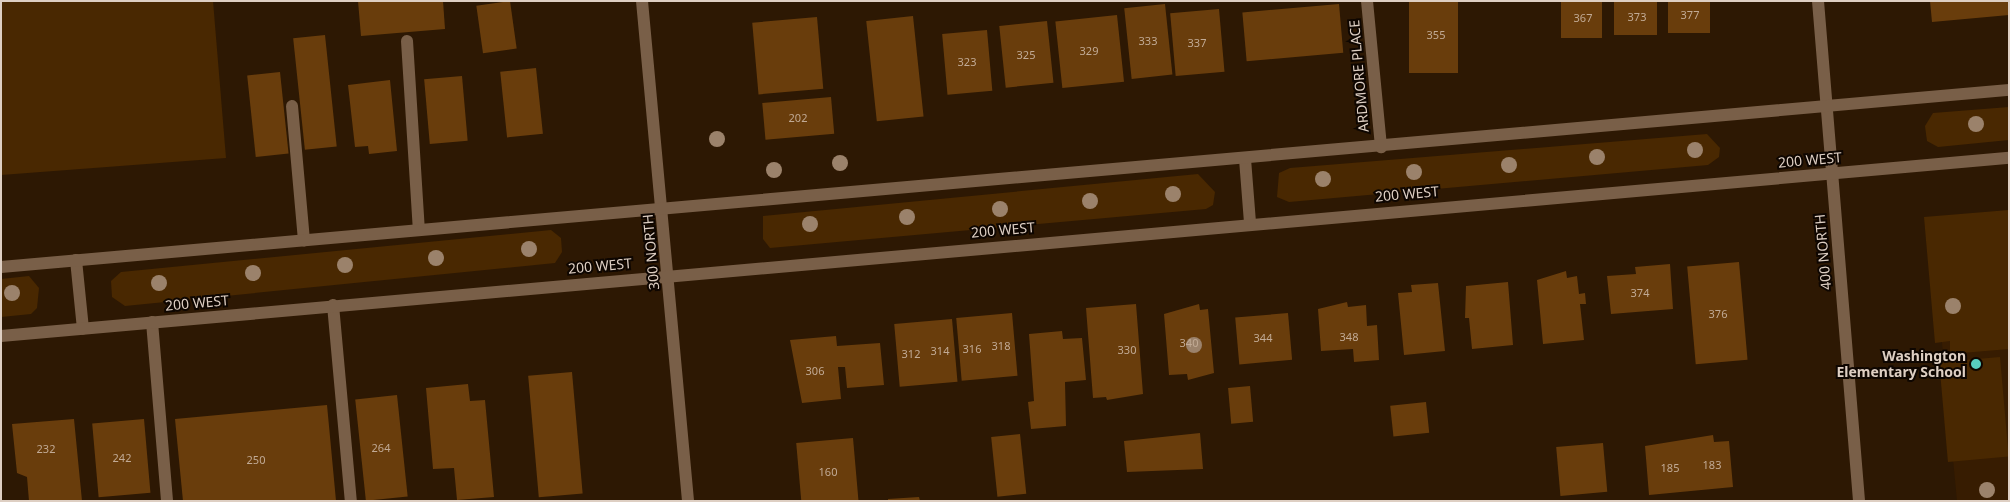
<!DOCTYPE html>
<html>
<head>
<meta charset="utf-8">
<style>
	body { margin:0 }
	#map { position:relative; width:2010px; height:502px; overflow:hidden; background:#2d1803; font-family:"Noto Sans",sans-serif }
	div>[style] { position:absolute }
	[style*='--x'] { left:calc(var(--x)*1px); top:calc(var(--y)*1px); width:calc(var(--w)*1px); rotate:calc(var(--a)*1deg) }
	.built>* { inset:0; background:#371c01 }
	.green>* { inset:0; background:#492801; transform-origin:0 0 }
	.building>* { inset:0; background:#693d0c; transform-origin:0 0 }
	.lane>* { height:12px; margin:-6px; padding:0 6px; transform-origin:6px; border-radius:6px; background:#795f48 }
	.street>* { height:12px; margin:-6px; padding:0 6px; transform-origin:6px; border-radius:6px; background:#795f48 }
	.trees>* { width:16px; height:16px; margin:-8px; border-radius:50%; background:#9b826b }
	.dots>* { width:14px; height:14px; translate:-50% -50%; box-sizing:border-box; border:2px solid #0e0601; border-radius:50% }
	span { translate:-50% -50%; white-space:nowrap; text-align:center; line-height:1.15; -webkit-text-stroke:4px #0e0601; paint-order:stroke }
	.number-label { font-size:11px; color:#c1aa95 }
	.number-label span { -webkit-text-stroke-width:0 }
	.street-label { font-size:14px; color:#decfc3 }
	.poi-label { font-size:14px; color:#decfc3; font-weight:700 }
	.right { translate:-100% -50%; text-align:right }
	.frame { position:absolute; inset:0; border:2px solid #decfc3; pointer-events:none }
</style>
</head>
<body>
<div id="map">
	<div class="built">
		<i style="clip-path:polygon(2009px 220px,2009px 501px,1957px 501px,1931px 227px)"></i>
	</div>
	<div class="green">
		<i style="clip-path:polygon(1px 1px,213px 1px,226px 158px,1px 175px)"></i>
		<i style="clip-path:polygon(2009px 107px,2009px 140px,1938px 147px,1927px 141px,1925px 126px,1933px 113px)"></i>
		<i style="clip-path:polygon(1707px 134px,1720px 148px,1719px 157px,1708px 165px,1289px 202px,1277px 197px,1279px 173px,1290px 168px)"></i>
		<i style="clip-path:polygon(1198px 174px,1215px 192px,1213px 205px,1206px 209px,770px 248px,763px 239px,763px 216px)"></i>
		<i style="clip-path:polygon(2009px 210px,2009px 349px,1950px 354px,1950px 341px,1935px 343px,1924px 217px)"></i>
		<i style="clip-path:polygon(551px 230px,561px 238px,562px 252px,555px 263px,125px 306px,112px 297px,111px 281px,121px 272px)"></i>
		<i style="clip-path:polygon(29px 276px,39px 288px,37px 308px,31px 314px,1px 317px,1px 279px)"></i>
		<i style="left:2000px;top:357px;width:100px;height:61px;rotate:85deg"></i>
	</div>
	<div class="building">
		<i style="clip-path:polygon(358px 1px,443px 1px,445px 29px,361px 36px)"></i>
		<i style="left:510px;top:1px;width:48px;height:34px;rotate:82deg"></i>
		<i style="left:1409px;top:1px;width:49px;height:72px"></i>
		<i style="left:1561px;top:1px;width:41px;height:37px"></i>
		<i style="left:1614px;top:1px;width:43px;height:34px"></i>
		<i style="left:1668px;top:1px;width:42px;height:32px"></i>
		<i style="clip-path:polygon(1930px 1px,2009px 1px,2009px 15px,1932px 22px)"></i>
		<i style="left:1165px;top:4px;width:71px;height:41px;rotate:84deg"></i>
		<i style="left:1339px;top:4px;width:49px;height:97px;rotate:85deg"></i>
		<i style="left:1219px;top:9px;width:63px;height:49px;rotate:85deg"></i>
		<i style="left:1117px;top:15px;width:67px;height:62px;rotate:84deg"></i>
		<i style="left:913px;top:16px;width:101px;height:47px;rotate:84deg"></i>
		<i style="left:817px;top:17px;width:72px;height:65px;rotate:85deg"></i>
		<i style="left:1047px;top:21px;width:62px;height:48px;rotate:84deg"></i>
		<i style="left:987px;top:30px;width:61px;height:45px;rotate:85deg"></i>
		<i style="left:325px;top:35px;width:112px;height:32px;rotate:84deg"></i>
		<i style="left:536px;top:68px;width:66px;height:36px;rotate:84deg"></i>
		<i style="left:280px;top:72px;width:82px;height:33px;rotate:84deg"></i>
		<i style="left:462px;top:76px;width:65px;height:38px;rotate:85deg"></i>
		<i style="clip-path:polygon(390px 80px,397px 151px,369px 154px,368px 146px,355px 147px,348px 85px)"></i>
		<i style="left:831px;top:97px;width:37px;height:69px;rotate:85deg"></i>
		<i style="left:1739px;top:262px;width:98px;height:52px;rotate:85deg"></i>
		<i style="clip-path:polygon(1670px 264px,1673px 309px,1611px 314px,1607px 276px,1636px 274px,1635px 267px)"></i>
		<i style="clip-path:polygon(1566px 271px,1567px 278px,1577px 276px,1579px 294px,1585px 293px,1586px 304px,1580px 304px,1584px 340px,1543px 344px,1537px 280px)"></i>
		<i style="clip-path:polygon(1508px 282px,1513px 345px,1472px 349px,1469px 318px,1465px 318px,1466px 286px)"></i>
		<i style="clip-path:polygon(1438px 283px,1445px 351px,1404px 355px,1398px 293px,1412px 292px,1411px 285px)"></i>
		<i style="clip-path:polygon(1347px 302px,1348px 307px,1366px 305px,1367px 326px,1377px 325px,1379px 360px,1354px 362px,1353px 349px,1321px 351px,1318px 309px)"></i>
		<i style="clip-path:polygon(1136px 304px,1143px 394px,1107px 400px,1106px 397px,1093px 398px,1086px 308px)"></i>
		<i style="clip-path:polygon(1199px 304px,1200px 310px,1208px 309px,1214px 373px,1188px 380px,1187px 374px,1169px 375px,1164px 314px)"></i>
		<i style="left:1012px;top:313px;width:63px;height:56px;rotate:85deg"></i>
		<i style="left:1288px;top:313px;width:47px;height:53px;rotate:85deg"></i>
		<i style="left:952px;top:319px;width:63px;height:58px;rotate:85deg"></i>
		<i style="clip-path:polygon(1062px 331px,1063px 339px,1082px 338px,1086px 380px,1065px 382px,1066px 426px,1031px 429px,1028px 402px,1034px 401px,1029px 334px)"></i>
		<i style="clip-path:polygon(836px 336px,837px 346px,880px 343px,884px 385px,847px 388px,845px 367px,838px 367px,841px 399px,802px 403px,790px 340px)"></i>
		<i style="left:572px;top:372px;width:122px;height:44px;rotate:85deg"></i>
		<i style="clip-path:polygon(468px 384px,470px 401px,485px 400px,494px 497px,457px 500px,454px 468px,433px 469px,426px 388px)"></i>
		<i style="left:1250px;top:386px;width:36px;height:22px;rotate:85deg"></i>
		<i style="left:397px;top:395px;width:102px;height:42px;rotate:84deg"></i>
		<i style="left:1426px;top:402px;width:31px;height:36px;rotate:84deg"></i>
		<i style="clip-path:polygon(327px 405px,336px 501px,183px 501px,175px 419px)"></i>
		<i style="clip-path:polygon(74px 419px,82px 501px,29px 501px,27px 477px,17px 473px,12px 424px)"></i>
		<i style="left:144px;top:419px;width:74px;height:52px;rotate:85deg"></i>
		<i style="clip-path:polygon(1200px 433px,1203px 469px,1127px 472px,1124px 441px)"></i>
		<i style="left:1020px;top:434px;width:60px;height:29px;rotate:84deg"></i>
		<i style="clip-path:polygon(1713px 435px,1714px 442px,1729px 441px,1733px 487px,1649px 495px,1645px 446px)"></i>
		<i style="left:853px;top:438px;width:63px;height:57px;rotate:85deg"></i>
		<i style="left:1603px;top:443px;width:49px;height:47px;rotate:85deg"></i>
		<i style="clip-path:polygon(919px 497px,920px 501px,888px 501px,888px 499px)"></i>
	</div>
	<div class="lane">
		<i style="--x:407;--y:41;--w:189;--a:86.4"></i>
		<i style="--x:292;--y:106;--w:135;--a:84.9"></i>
		<i style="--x:333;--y:305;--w:197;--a:84.8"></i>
		<i style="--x:152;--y:322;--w:180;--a:85.2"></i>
	</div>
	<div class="street">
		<i style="--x:642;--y:1;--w:502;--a:84.74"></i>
		<i style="--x:1367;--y:1;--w:147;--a:84.5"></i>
		<i style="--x:1818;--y:1;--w:502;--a:85.31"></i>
		<i style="--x:1245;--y:159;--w:64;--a:85.5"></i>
		<i style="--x:76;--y:260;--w:69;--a:84.2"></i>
		<i style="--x:1;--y:267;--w:2016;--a:-5.04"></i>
		<i style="--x:1;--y:336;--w:2016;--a:-5.07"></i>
	</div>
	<div class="trees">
		<i style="left:1976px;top:124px"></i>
		<i style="left:717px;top:139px"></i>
		<i style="left:1695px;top:150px"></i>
		<i style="left:1597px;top:157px"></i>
		<i style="left:840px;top:163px"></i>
		<i style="left:1509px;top:165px"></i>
		<i style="left:774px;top:170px"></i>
		<i style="left:1414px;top:172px"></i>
		<i style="left:1323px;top:179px"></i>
		<i style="left:1173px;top:194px"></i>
		<i style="left:1090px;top:201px"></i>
		<i style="left:1000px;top:209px"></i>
		<i style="left:907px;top:217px"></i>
		<i style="left:810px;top:224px"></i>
		<i style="left:529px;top:249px"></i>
		<i style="left:436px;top:258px"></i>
		<i style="left:345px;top:265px"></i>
		<i style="left:253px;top:273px"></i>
		<i style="left:159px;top:283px"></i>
		<i style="left:12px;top:293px"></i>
		<i style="left:1953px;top:306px"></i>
		<i style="left:1194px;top:345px"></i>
		<i style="left:1987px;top:490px"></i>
	</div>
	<div class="dots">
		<i style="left:1976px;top:364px;background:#58cec0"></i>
	</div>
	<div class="number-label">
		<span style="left:1690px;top:15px">377</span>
		<span style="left:1637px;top:17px">373</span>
		<span style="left:1583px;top:18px">367</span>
		<span style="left:1436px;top:35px">355</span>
		<span style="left:1148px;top:41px">333</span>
		<span style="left:1197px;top:43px">337</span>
		<span style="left:1089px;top:51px">329</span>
		<span style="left:1026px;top:55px">325</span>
		<span style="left:967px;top:62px">323</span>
		<span style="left:798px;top:118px">202</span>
		<span style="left:1640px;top:293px">374</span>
		<span style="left:1718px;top:314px">376</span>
		<span style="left:1349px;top:337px">348</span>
		<span style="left:1263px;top:338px">344</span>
		<span style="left:1189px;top:343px">340</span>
		<span style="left:1001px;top:346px">318</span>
		<span style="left:972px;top:349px">316</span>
		<span style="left:1127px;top:350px">330</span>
		<span style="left:940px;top:351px">314</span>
		<span style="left:911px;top:354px">312</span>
		<span style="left:815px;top:371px">306</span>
		<span style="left:381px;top:448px">264</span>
		<span style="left:46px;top:449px">232</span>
		<span style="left:122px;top:458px">242</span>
		<span style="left:256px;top:460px">250</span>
		<span style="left:1712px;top:465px">183</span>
		<span style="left:1670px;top:468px">185</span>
		<span style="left:828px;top:472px">160</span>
	</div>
	<div class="street-label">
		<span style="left:1359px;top:76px;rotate:-95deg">ARDMORE PLACE</span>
		<span style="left:1810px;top:160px;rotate:-5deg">200 WEST</span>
		<span style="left:1407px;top:194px;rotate:-5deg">200 WEST</span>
		<span style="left:1003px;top:230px;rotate:-5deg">200 WEST</span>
		<span style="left:651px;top:252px;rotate:-95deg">300 NORTH</span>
		<span style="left:1823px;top:252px;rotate:-95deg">400 NORTH</span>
		<span style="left:600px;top:266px;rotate:-5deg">200 WEST</span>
		<span style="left:197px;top:303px;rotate:-5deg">200 WEST</span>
	</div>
	<div class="poi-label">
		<span class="right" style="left:1966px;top:364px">Washington<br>Elementary School</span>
	</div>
	<div class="frame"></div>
</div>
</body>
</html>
